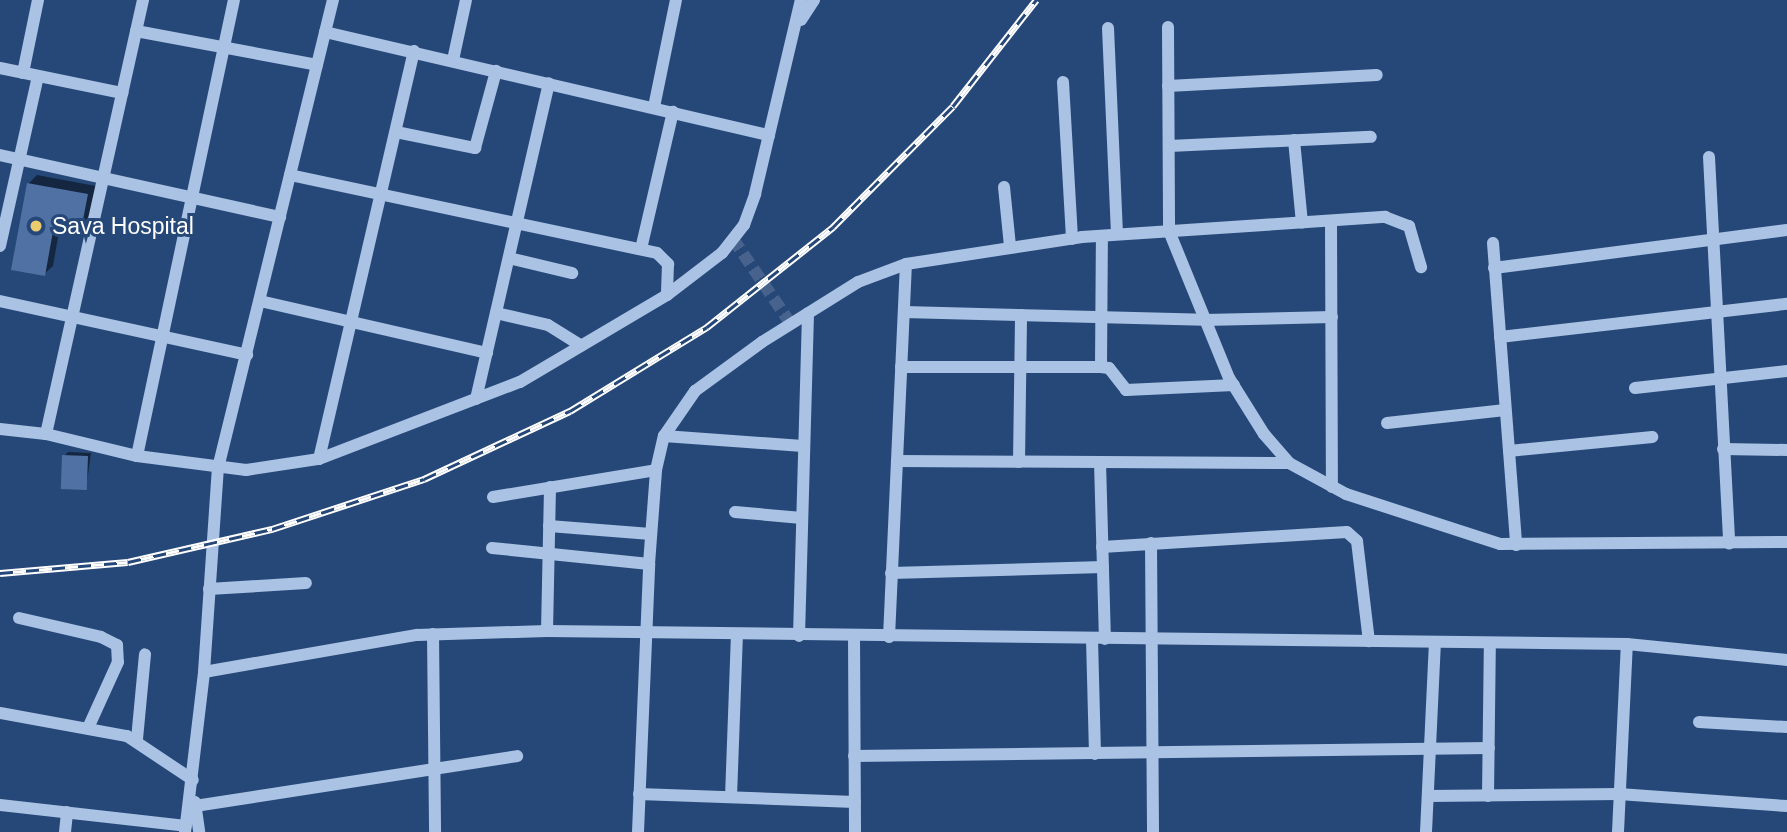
<!DOCTYPE html>
<html>
<head>
<meta charset="utf-8">
<style>
	body { margin:0 }
	#map { position:relative; width:1787px; height:832px; overflow:hidden; background:#264879; font-family:Helvetica,sans-serif }
	div>[style] { position:absolute }
	[style*='--x'] { left:calc(var(--x)*1px); top:calc(var(--y)*1px); width:calc(var(--w)*1px); rotate:calc(var(--a)*1deg) }
	.shadow>* { inset:0; background:#0007 }
	.building>* { inset:0; background:#4f71a3; transform-origin:0 0 }
	.minor-tunnel>* { height:12px; margin-top:-6px; transform-origin:0; background:repeating-linear-gradient(90deg,#47638d 0 12px,transparent 0 18px) }
	.minor>* { height:12px; margin:-6px; padding:0 6px; transform-origin:6px; border-radius:6px; background:#aac2e3 }
	.rail>* { height:7px; margin-top:-3.5px; transform-origin:0; background:repeating-linear-gradient(90deg,#264879 0 13px,#fff 0 26px); box-sizing:border-box; border-block:2px solid #fff }
	.dots>* { width:19px; height:19px; translate:-50% -50%; box-sizing:border-box; border:4px solid #264879; border-radius:50% }
	span { translate:-50% -50%; white-space:nowrap; text-align:center; line-height:1.15; -webkit-text-stroke:6px #264879; paint-order:stroke }
	.poi-label { font-size:23px; color:#fff }
	.left { translate:0 -50%; text-align:left }
</style>
</head>
<body>
<div id="map">
	<div class="shadow">
		<i style="clip-path:polygon(37px 175px,96px 186px,90px 215px,82px 224px,61px 220px,53px 266px,44px 274px,28px 184px)"></i>
		<i style="clip-path:polygon(68px 452px,91px 453px,86px 489px,64px 456px)"></i>
	</div>
	<div class="building">
		<i style="clip-path:polygon(27px 183px,88px 194px,82px 225px,55px 220px,45px 276px,11px 270px)"></i>
		<i style="left:62px;top:455px;width:26px;height:34px;rotate:2deg"></i>
	</div>
	<div class="minor-tunnel">
		<i style="--x:733;--y:239;--w:103;--a:55.7"></i>
	</div>
	<div class="minor">
		<i style="--x:801;--y:20;--w:24;--a:-57"></i>
		<i style="--x:1168;--y:27;--w:204;--a:89.7"></i>
		<i style="--x:1169;--y:231;--w:159;--a:67.8"></i>
		<i style="--x:1229;--y:378;--w:66;--a:58"></i>
		<i style="--x:1264;--y:434;--w:38;--a:49"></i>
		<i style="--x:1289;--y:463;--w:65;--a:28.5"></i>
		<i style="--x:1346;--y:494;--w:162;--a:18"></i>
		<i style="--x:1500;--y:544;--w:287;--a:-0.4"></i>
		<i style="--x:1108;--y:28;--w:206;--a:87.5"></i>
		<i style="--x:136;--y:31;--w:184;--a:10.6"></i>
		<i style="--x:325;--y:32;--w:456;--a:13.1"></i>
		<i style="--x:453;--y:60;--w:61;--a:-77.8"></i>
		<i style="--x:0;--y:68;--w:125;--a:11.6"></i>
		<i style="--x:23;--y:73;--w:75;--a:-78.4"></i>
		<i style="--x:1063;--y:82;--w:157;--a:86.7"></i>
		<i style="--x:1168;--y:86;--w:209;--a:-3"></i>
		<i style="--x:654;--y:107;--w:109;--a:-78.4"></i>
		<i style="--x:396;--y:132;--w:81;--a:11.4"></i>
		<i style="--x:475;--y:148;--w:80;--a:-74.7"></i>
		<i style="--x:1294;--y:140;--w:83;--a:84.5"></i>
		<i style="--x:1169;--y:146;--w:202;--a:-2.6"></i>
		<i style="--x:0;--y:155;--w:287;--a:12.5"></i>
		<i style="--x:1709;--y:157;--w:387;--a:87"></i>
		<i style="--x:290;--y:175;--w:375;--a:12"></i>
		<i style="--x:657;--y:253;--w:16;--a:45"></i>
		<i style="--x:668;--y:264;--w:31;--a:92"></i>
		<i style="--x:1004;--y:187;--w:59;--a:84.2"></i>
		<i style="--x:1331;--y:222;--w:265;--a:89.8"></i>
		<i style="--x:1493;--y:243;--w:303;--a:85.6"></i>
		<i style="--x:0;--y:246;--w:174;--a:-77.4"></i>
		<i style="--x:641;--y:249;--w:141;--a:-76.9"></i>
		<i style="--x:509;--y:258;--w:65;--a:13.4"></i>
		<i style="--x:1494;--y:268;--w:295;--a:-7.4"></i>
		<i style="--x:0;--y:301;--w:253;--a:12.3"></i>
		<i style="--x:260;--y:301;--w:233;--a:12.9"></i>
		<i style="--x:904;--y:312;--w:300;--a:1.5"></i>
		<i style="--x:1204;--y:320;--w:128;--a:-1.3"></i>
		<i style="--x:496;--y:313;--w:53;--a:13"></i>
		<i style="--x:548;--y:325;--w:39;--a:32"></i>
		<i style="--x:1500;--y:337;--w:289;--a:-6.6"></i>
		<i style="--x:901;--y:367;--w:200;--a:0"></i>
		<i style="--x:1101;--y:367;--w:8;--a:7"></i>
		<i style="--x:1109;--y:368;--w:28;--a:52"></i>
		<i style="--x:1126;--y:390;--w:108;--a:-2.7"></i>
		<i style="--x:1101;--y:367;--w:131;--a:-89.6"></i>
		<i style="--x:1635;--y:388;--w:153;--a:-6.4"></i>
		<i style="--x:476;--y:399;--w:324;--a:-77"></i>
		<i style="--x:1387;--y:423;--w:119;--a:-6.3"></i>
		<i style="--x:0;--y:429;--w:46;--a:6.2"></i>
		<i style="--x:46;--y:434;--w:94;--a:13.6"></i>
		<i style="--x:137;--y:456;--w:110;--a:7.3"></i>
		<i style="--x:246;--y:470;--w:74;--a:-8.6"></i>
		<i style="--x:319;--y:459;--w:215;--a:-21"></i>
		<i style="--x:520;--y:382;--w:171;--a:-30.6"></i>
		<i style="--x:667;--y:295;--w:69;--a:-37.4"></i>
		<i style="--x:722;--y:253;--w:36;--a:-52"></i>
		<i style="--x:744;--y:225;--w:33;--a:-70"></i>
		<i style="--x:755;--y:194;--w:199;--a:-76.7"></i>
		<i style="--x:46;--y:434;--w:445;--a:-77.4"></i>
		<i style="--x:664;--y:436;--w:139;--a:4.1"></i>
		<i style="--x:1723;--y:449;--w:64;--a:0.9"></i>
		<i style="--x:1509;--y:451;--w:144;--a:-5.6"></i>
		<i style="--x:137;--y:456;--w:466;--a:-78"></i>
		<i style="--x:319;--y:459;--w:419;--a:-76.9"></i>
		<i style="--x:897;--y:461;--w:392;--a:0.3"></i>
		<i style="--x:1019;--y:462;--w:147;--a:-89.2"></i>
		<i style="--x:1100;--y:462;--w:177;--a:88.4"></i>
		<i style="--x:493;--y:497;--w:165;--a:-9.4"></i>
		<i style="--x:735;--y:512;--w:67;--a:5.1"></i>
		<i style="--x:549;--y:526;--w:102;--a:4.5"></i>
		<i style="--x:1151;--y:543;--w:289;--a:89.6"></i>
		<i style="--x:1102;--y:547;--w:245;--a:-3.5"></i>
		<i style="--x:1347;--y:532;--w:13;--a:42"></i>
		<i style="--x:1357;--y:541;--w:101;--a:83.2"></i>
		<i style="--x:492;--y:548;--w:158;--a:5.8"></i>
		<i style="--x:891;--y:573;--w:212;--a:-1.6"></i>
		<i style="--x:209;--y:589;--w:97;--a:-3.5"></i>
		<i style="--x:19;--y:618;--w:84;--a:13"></i>
		<i style="--x:101;--y:637;--w:18;--a:27"></i>
		<i style="--x:117;--y:645;--w:17;--a:87"></i>
		<i style="--x:118;--y:662;--w:72;--a:114.4"></i>
		<i style="--x:547;--y:631;--w:144;--a:-88.8"></i>
		<i style="--x:433;--y:634;--w:198;--a:89.4"></i>
		<i style="--x:799;--y:636;--w:323;--a:-88.4"></i>
		<i style="--x:854;--y:637;--w:195;--a:89.7"></i>
		<i style="--x:889;--y:637;--w:373;--a:-87.4"></i>
		<i style="--x:1092;--y:639;--w:115;--a:88.5"></i>
		<i style="--x:204;--y:672;--w:216;--a:-9.9"></i>
		<i style="--x:417;--y:635;--w:130;--a:-1.8"></i>
		<i style="--x:547;--y:631;--w:1080;--a:0.69"></i>
		<i style="--x:1627;--y:644;--w:161;--a:5.7"></i>
		<i style="--x:0;--y:713;--w:129;--a:10.3"></i>
		<i style="--x:127;--y:736;--w:79;--a:33.7"></i>
		<i style="--x:1699;--y:722;--w:88;--a:3.3"></i>
		<i style="--x:137;--y:739;--w:85;--a:-84.6"></i>
		<i style="--x:854;--y:756;--w:635;--a:-0.72"></i>
		<i style="--x:639;--y:794;--w:216;--a:2.1"></i>
		<i style="--x:1428;--y:796;--w:191;--a:-0.6"></i>
		<i style="--x:1619;--y:794;--w:168;--a:4.1"></i>
		<i style="--x:1488;--y:796;--w:153;--a:-89.3"></i>
		<i style="--x:731;--y:797;--w:162;--a:-87.9"></i>
		<i style="--x:195;--y:802;--w:30;--a:82"></i>
		<i style="--x:0;--y:805;--w:187;--a:6.4"></i>
		<i style="--x:195;--y:806;--w:326;--a:-8.8"></i>
		<i style="--x:65;--y:832;--w:20;--a:-84"></i>
		<i style="--x:185;--y:832;--w:161;--a:-83.2"></i>
		<i style="--x:204;--y:672;--w:204;--a:-86.1"></i>
		<i style="--x:218;--y:468;--w:482;--a:-76.2"></i>
		<i style="--x:638;--y:832;--w:268;--a:-87.6"></i>
		<i style="--x:649;--y:564;--w:94;--a:-85.7"></i>
		<i style="--x:656;--y:470;--w:35;--a:-77"></i>
		<i style="--x:664;--y:436;--w:55;--a:-55.4"></i>
		<i style="--x:695;--y:391;--w:83;--a:-36.2"></i>
		<i style="--x:762;--y:342;--w:113;--a:-32"></i>
		<i style="--x:858;--y:282;--w:51;--a:-20.6"></i>
		<i style="--x:906;--y:264;--w:178;--a:-8.7"></i>
		<i style="--x:1082;--y:237;--w:304;--a:-3.8"></i>
		<i style="--x:1385;--y:217;--w:26;--a:21"></i>
		<i style="--x:1409;--y:226;--w:43;--a:73.7"></i>
		<i style="--x:1426;--y:832;--w:190;--a:-87.3"></i>
		<i style="--x:1618;--y:832;--w:188;--a:-87.3"></i>
	</div>
	<div class="rail">
		<i style="--x:0;--y:573;--w:128;--a:-4.9"></i>
		<i style="--x:128;--y:562;--w:148;--a:-12.9"></i>
		<i style="--x:272;--y:529;--w:160;--a:-18.2"></i>
		<i style="--x:424;--y:479;--w:161;--a:-25"></i>
		<i style="--x:570;--y:411;--w:161;--a:-31.5"></i>
		<i style="--x:707;--y:327;--w:161;--a:-38.4"></i>
		<i style="--x:833;--y:227;--w:170;--a:-45.2"></i>
		<i style="--x:953;--y:106;--w:135;--a:-51.9"></i>
	</div>
	<div class="dots">
		<i style="left:36px;top:226px;background:#ebcc6f"></i>
	</div>
	<div class="poi-label">
		<span class="left" style="left:52px;top:226px">Sava Hospital</span>
	</div>
</div>
</body>
</html>
